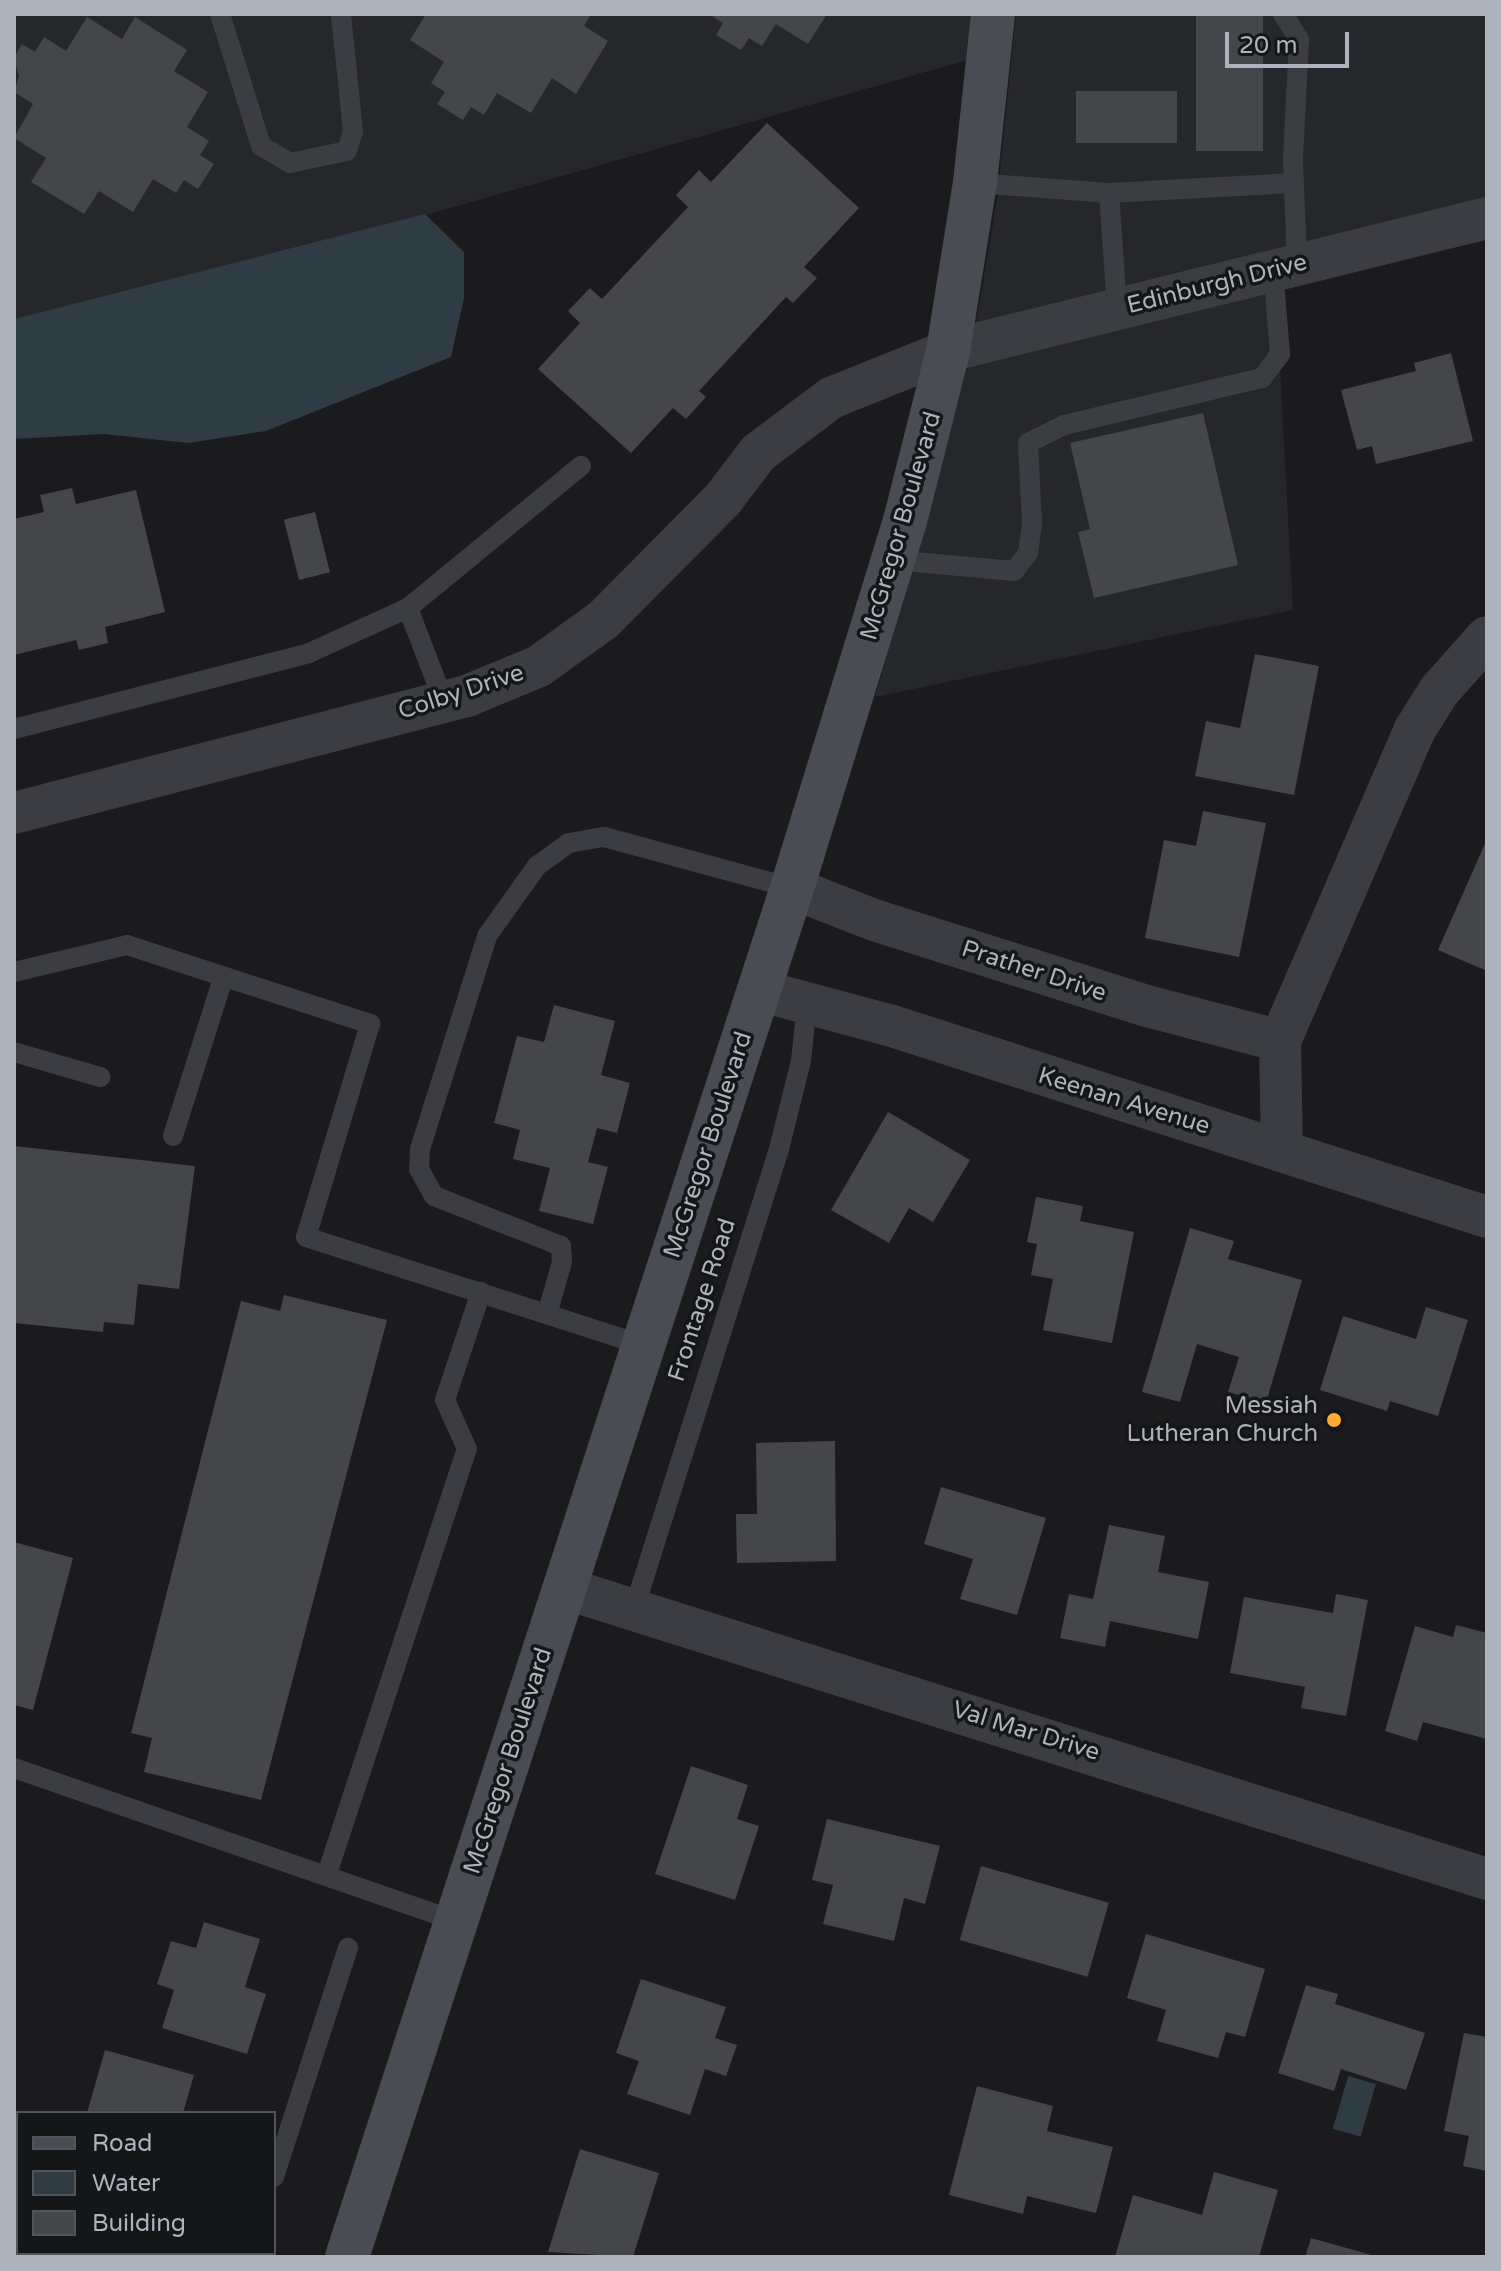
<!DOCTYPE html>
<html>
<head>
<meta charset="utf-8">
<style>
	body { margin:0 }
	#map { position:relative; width:1501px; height:2271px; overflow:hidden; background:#1b1b1d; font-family:"Varela Round",sans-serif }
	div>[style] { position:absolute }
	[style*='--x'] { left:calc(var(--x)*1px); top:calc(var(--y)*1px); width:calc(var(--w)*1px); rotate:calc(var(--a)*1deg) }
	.built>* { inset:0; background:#26272a }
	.water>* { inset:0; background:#2f3c43; transform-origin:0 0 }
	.building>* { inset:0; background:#44464a; transform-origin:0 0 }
	.service>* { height:20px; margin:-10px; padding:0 10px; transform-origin:10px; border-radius:10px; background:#3b3d43 }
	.minor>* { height:42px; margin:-21px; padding:0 21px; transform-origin:21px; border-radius:21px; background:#3b3d43 }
	.secondary>* { height:44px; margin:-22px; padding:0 22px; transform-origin:22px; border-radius:22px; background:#494c53 }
	.dots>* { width:22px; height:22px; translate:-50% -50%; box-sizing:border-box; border:4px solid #151618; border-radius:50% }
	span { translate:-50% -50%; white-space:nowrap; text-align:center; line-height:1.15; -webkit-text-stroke:7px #151618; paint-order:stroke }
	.street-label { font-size:24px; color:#acb3bd }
	.poi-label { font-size:24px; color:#acb3bd }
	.right { translate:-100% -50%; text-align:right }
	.frame { position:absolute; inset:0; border:16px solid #acb3bd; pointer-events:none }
	.legend { position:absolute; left:16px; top:2111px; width:260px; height:144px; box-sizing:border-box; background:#151618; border:2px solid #51555a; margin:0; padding:10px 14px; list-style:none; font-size:24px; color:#acb3bd }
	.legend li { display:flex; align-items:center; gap:16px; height:40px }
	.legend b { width:40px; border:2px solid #51555a }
	.scale { position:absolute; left:1225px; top:32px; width:124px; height:36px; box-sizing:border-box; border:4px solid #acb3bd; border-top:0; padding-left:10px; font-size:24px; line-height:28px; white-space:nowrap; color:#acb3bd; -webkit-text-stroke:6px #151618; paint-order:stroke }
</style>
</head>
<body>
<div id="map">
	<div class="built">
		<i style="clip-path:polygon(14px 14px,971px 14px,967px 60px,426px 215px,14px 319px)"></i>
		<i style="clip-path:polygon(1016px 14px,1487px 14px,1487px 229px,1275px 276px,1293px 610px,875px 697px,970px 359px,997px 200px)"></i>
	</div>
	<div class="water">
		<i style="clip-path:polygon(425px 214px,464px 252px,464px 298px,451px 357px,266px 431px,188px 443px,104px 434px,14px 439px,14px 319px)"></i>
		<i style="left:1348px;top:2076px;width:29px;height:55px;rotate:16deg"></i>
	</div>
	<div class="building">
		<i style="clip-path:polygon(426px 14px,591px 14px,584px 26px,608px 41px,576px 94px,552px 78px,531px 113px,497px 93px,484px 115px,471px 107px,463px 120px,437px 104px,445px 92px,431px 83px,444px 62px,410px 40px)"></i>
		<i style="clip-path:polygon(709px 14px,827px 14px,808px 44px,776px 24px,762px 46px,749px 38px,741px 50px,716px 35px,723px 23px)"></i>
		<i style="left:1196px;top:14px;width:67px;height:137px"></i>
		<i style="clip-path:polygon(87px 17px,122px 39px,135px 17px,187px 50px,174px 71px,208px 92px,187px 127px,209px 141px,200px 155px,214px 164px,198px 189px,184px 180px,176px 193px,153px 179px,133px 212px,99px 191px,84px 214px,31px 182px,46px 158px,14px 138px,33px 104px,14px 92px,19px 77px,14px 57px,22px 44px,35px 52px,44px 37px,66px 51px)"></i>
		<i style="left:1177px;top:91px;width:52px;height:101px;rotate:90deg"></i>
		<i style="clip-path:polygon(767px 123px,859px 208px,804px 267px,817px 278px,793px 303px,786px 297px,699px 391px,706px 397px,686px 419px,673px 408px,631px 453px,538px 369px,580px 323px,568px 311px,590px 288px,602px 299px,688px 207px,676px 195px,699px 170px,711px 182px)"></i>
		<i style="clip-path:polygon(1451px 353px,1473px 441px,1376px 464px,1372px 446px,1357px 450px,1341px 390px,1416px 371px,1414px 363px)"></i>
		<i style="clip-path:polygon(1203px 413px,1238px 565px,1094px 598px,1078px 532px,1090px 529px,1070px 443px)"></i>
		<i style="clip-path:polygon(72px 488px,76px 504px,136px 490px,165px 612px,105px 627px,108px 643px,79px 650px,76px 640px,14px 655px,14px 519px,44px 512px,40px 495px)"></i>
		<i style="left:315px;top:512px;width:62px;height:32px;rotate:76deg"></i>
		<i style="clip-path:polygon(1255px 654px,1319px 666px,1294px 795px,1195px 776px,1206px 721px,1240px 728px)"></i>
		<i style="clip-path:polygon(1203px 811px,1266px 823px,1239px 957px,1145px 938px,1164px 840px,1196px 846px)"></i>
		<i style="clip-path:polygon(1487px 839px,1487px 971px,1438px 950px)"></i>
		<i style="clip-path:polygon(554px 1005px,615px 1021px,601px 1075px,630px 1083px,617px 1133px,597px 1128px,588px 1162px,608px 1167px,593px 1224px,539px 1211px,550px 1168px,513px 1159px,520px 1130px,494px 1123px,517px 1036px,544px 1042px)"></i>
		<i style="clip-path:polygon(888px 1112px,970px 1160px,933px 1222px,909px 1208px,889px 1243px,831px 1210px)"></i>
		<i style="clip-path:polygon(14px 1146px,195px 1166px,179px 1289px,138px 1284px,134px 1325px,104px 1322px,103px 1332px,14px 1323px)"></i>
		<i style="clip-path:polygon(1036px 1197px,1083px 1206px,1080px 1221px,1134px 1232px,1112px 1343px,1043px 1330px,1053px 1279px,1031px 1275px,1037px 1244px,1027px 1242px)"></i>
		<i style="clip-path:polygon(1190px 1228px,1234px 1241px,1228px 1259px,1302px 1280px,1266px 1403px,1228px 1392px,1239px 1357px,1197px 1344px,1180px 1402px,1142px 1392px)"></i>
		<i style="clip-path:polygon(284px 1295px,387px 1320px,261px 1800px,144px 1772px,152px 1738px,131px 1733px,241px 1301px,280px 1311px)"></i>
		<i style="clip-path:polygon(1426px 1307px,1468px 1320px,1438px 1416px,1390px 1401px,1387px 1411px,1320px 1390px,1343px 1316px,1416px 1339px)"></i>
		<i style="clip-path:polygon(835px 1441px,836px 1561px,737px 1563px,736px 1514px,757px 1514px,756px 1443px)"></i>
		<i style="clip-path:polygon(941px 1487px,1046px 1518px,1017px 1615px,960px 1599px,973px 1559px,924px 1544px)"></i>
		<i style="clip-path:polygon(1109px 1525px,1165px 1536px,1158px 1572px,1209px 1582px,1198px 1639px,1110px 1621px,1105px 1647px,1060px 1638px,1069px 1594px,1093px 1599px)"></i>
		<i style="clip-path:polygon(14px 1542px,73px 1558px,33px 1710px,14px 1705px)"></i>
		<i style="clip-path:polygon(1336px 1594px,1368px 1600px,1346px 1716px,1301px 1708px,1305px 1687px,1230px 1673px,1244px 1597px,1333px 1613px)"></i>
		<i style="clip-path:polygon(1456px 1625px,1487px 1633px,1487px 1739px,1423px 1722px,1417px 1741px,1385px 1731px,1415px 1626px,1453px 1637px)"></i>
		<i style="clip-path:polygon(691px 1766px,748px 1785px,737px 1819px,759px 1826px,735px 1900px,655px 1874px)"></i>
		<i style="clip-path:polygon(827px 1819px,940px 1846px,925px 1904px,904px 1898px,894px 1941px,823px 1924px,833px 1885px,812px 1880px)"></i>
		<i style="left:981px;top:1866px;width:133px;height:77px;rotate:16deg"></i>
		<i style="clip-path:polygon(204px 1922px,260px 1939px,245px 1987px,266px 1994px,247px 2054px,162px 2028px,174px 1990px,157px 1984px,171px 1941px,196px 1948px)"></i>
		<i style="clip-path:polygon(1146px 1934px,1265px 1969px,1245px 2037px,1226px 2032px,1218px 2058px,1157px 2041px,1166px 2010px,1127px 1998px)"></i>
		<i style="clip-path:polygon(641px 1979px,726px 2007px,715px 2038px,737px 2045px,726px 2076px,705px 2069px,690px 2115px,627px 2094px,639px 2061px,616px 2053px)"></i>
		<i style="clip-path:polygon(1306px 1985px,1338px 1994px,1335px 2004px,1425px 2033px,1406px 2090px,1341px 2069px,1334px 2091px,1278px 2073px)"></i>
		<i style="clip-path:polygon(1464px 2033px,1487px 2037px,1487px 2171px,1463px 2166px,1469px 2136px,1444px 2131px)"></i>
		<i style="clip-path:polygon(105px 2050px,194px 2075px,183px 2113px,87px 2113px)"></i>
		<i style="clip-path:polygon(977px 2086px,1053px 2106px,1047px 2131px,1113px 2147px,1096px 2213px,1027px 2196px,1023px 2214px,949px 2195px)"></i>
		<i style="clip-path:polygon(580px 2149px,659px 2173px,633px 2257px,548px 2252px)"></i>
		<i style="clip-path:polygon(1214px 2172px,1278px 2190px,1259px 2257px,1115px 2257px,1133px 2195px,1202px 2215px)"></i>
		<i style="clip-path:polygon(1311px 2238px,1375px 2256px,1375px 2257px,1305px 2257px)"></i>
		<i style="clip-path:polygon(100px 2253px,177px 2253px,98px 2257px)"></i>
	</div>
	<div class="service">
		<i style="--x:220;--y:14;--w:138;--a:72.7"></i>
		<i style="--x:261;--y:146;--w:34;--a:30"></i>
		<i style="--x:290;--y:163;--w:58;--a:-11.9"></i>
		<i style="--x:347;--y:151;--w:21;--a:-73"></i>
		<i style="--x:353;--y:131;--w:118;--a:-95.9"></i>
		<i style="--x:1283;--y:14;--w:31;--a:58"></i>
		<i style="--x:1299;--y:40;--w:120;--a:92.9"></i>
		<i style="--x:1293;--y:160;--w:104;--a:87.8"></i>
		<i style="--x:975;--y:183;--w:134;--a:4.3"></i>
		<i style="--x:1109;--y:193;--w:115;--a:86"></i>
		<i style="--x:1109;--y:193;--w:185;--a:-3.1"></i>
		<i style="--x:893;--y:560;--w:121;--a:5.2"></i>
		<i style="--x:1014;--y:571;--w:23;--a:-52"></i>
		<i style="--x:1028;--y:553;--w:30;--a:-82"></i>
		<i style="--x:1032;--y:523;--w:80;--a:-92.9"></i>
		<i style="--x:1028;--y:443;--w:40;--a:-26.6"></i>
		<i style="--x:1064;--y:425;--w:204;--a:-13.4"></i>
		<i style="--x:1262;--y:378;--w:30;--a:-53"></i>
		<i style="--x:1280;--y:354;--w:85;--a:-94.7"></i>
		<i style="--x:444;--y:702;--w:101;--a:-111"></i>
		<i style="--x:408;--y:608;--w:224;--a:-39.4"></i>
		<i style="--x:14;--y:729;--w:305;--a:-14.4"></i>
		<i style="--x:309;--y:653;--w:109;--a:-24.4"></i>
		<i style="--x:14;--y:972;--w:116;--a:-13.4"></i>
		<i style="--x:127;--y:945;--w:256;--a:18"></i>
		<i style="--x:370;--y:1024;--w:222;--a:106.7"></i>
		<i style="--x:306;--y:1237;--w:354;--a:17.8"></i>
		<i style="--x:14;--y:1052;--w:90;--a:16.2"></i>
		<i style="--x:173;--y:1136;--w:166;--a:-72.4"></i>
		<i style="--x:547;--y:1314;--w:54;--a:-73.9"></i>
		<i style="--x:562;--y:1262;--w:16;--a:-94"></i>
		<i style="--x:561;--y:1246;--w:136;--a:-158.5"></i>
		<i style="--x:434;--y:1196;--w:31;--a:-119"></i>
		<i style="--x:419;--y:1169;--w:20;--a:-87"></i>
		<i style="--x:420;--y:1149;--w:223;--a:-72.5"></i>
		<i style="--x:487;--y:936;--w:86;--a:-54.5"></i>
		<i style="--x:537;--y:866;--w:39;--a:-36"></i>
		<i style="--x:569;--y:843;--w:36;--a:-10"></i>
		<i style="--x:604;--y:837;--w:195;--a:15.2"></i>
		<i style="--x:634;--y:1609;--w:478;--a:-72.5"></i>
		<i style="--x:778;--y:1153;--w:95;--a:-76"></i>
		<i style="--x:801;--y:1061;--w:57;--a:-84"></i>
		<i style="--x:14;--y:1768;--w:468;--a:19.1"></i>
		<i style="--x:327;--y:1874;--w:447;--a:-71.8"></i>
		<i style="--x:467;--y:1449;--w:54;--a:-114.2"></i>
		<i style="--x:445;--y:1400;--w:114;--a:-71.6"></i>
		<i style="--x:274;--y:2177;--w:241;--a:-72.1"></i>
		<i style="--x:248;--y:2257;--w:4;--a:-76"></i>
	</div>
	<div class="minor">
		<i style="--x:14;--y:813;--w:468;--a:-14.5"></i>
		<i style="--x:467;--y:696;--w:78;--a:-22.6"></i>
		<i style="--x:539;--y:666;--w:79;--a:-35.7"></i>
		<i style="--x:603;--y:620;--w:170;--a:-45.2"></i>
		<i style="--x:723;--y:499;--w:58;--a:-52.7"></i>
		<i style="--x:758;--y:453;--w:91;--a:-37"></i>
		<i style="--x:831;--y:398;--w:126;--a:-21.9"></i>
		<i style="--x:948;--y:351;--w:555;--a:-13.86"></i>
		<i style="--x:792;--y:888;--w:88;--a:21.3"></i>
		<i style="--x:874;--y:920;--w:286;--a:17.5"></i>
		<i style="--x:1147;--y:1006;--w:138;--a:14.7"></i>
		<i style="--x:758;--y:990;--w:136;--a:15"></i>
		<i style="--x:889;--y:1025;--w:628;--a:17.8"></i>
		<i style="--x:1282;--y:1149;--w:108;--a:-91.1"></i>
		<i style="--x:1280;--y:1041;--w:338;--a:-66.6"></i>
		<i style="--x:1414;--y:731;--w:47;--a:-58"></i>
		<i style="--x:1439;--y:691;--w:72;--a:-48.4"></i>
		<i style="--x:564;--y:1588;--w:968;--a:17.5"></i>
	</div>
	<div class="secondary">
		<i style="--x:347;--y:2257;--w:1440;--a:-71.99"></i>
		<i style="--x:792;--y:888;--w:384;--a:-72.9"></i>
		<i style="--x:905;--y:521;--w:175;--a:-75.8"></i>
		<i style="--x:948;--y:351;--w:170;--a:-80.9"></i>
		<i style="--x:975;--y:183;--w:170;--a:-83.9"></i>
	</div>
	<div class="dots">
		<i style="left:1334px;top:1420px;background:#ffaa31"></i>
	</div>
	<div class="street-label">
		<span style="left:1217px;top:284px;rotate:-14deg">Edinburgh Drive</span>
		<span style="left:901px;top:526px;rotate:-74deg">McGregor Boulevard</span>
		<span style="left:461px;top:692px;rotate:-18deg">Colby Drive</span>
		<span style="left:1034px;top:971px;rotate:18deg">Prather Drive</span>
		<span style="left:1124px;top:1101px;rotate:17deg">Keenan Avenue</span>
		<span style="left:708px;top:1145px;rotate:-72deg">McGregor Boulevard</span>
		<span style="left:702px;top:1300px;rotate:-72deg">Frontage Road</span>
		<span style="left:1026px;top:1731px;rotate:17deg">Val Mar Drive</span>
		<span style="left:508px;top:1761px;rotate:-72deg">McGregor Boulevard</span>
	</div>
	<div class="poi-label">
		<span class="right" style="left:1318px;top:1420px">Messiah<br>Lutheran Church</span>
	</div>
	<div class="frame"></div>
	<ul class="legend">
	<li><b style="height:10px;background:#494c53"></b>Road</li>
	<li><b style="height:22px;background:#2f3c43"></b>Water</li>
	<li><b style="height:22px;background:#44464a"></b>Building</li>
	</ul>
	<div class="scale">20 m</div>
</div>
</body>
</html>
